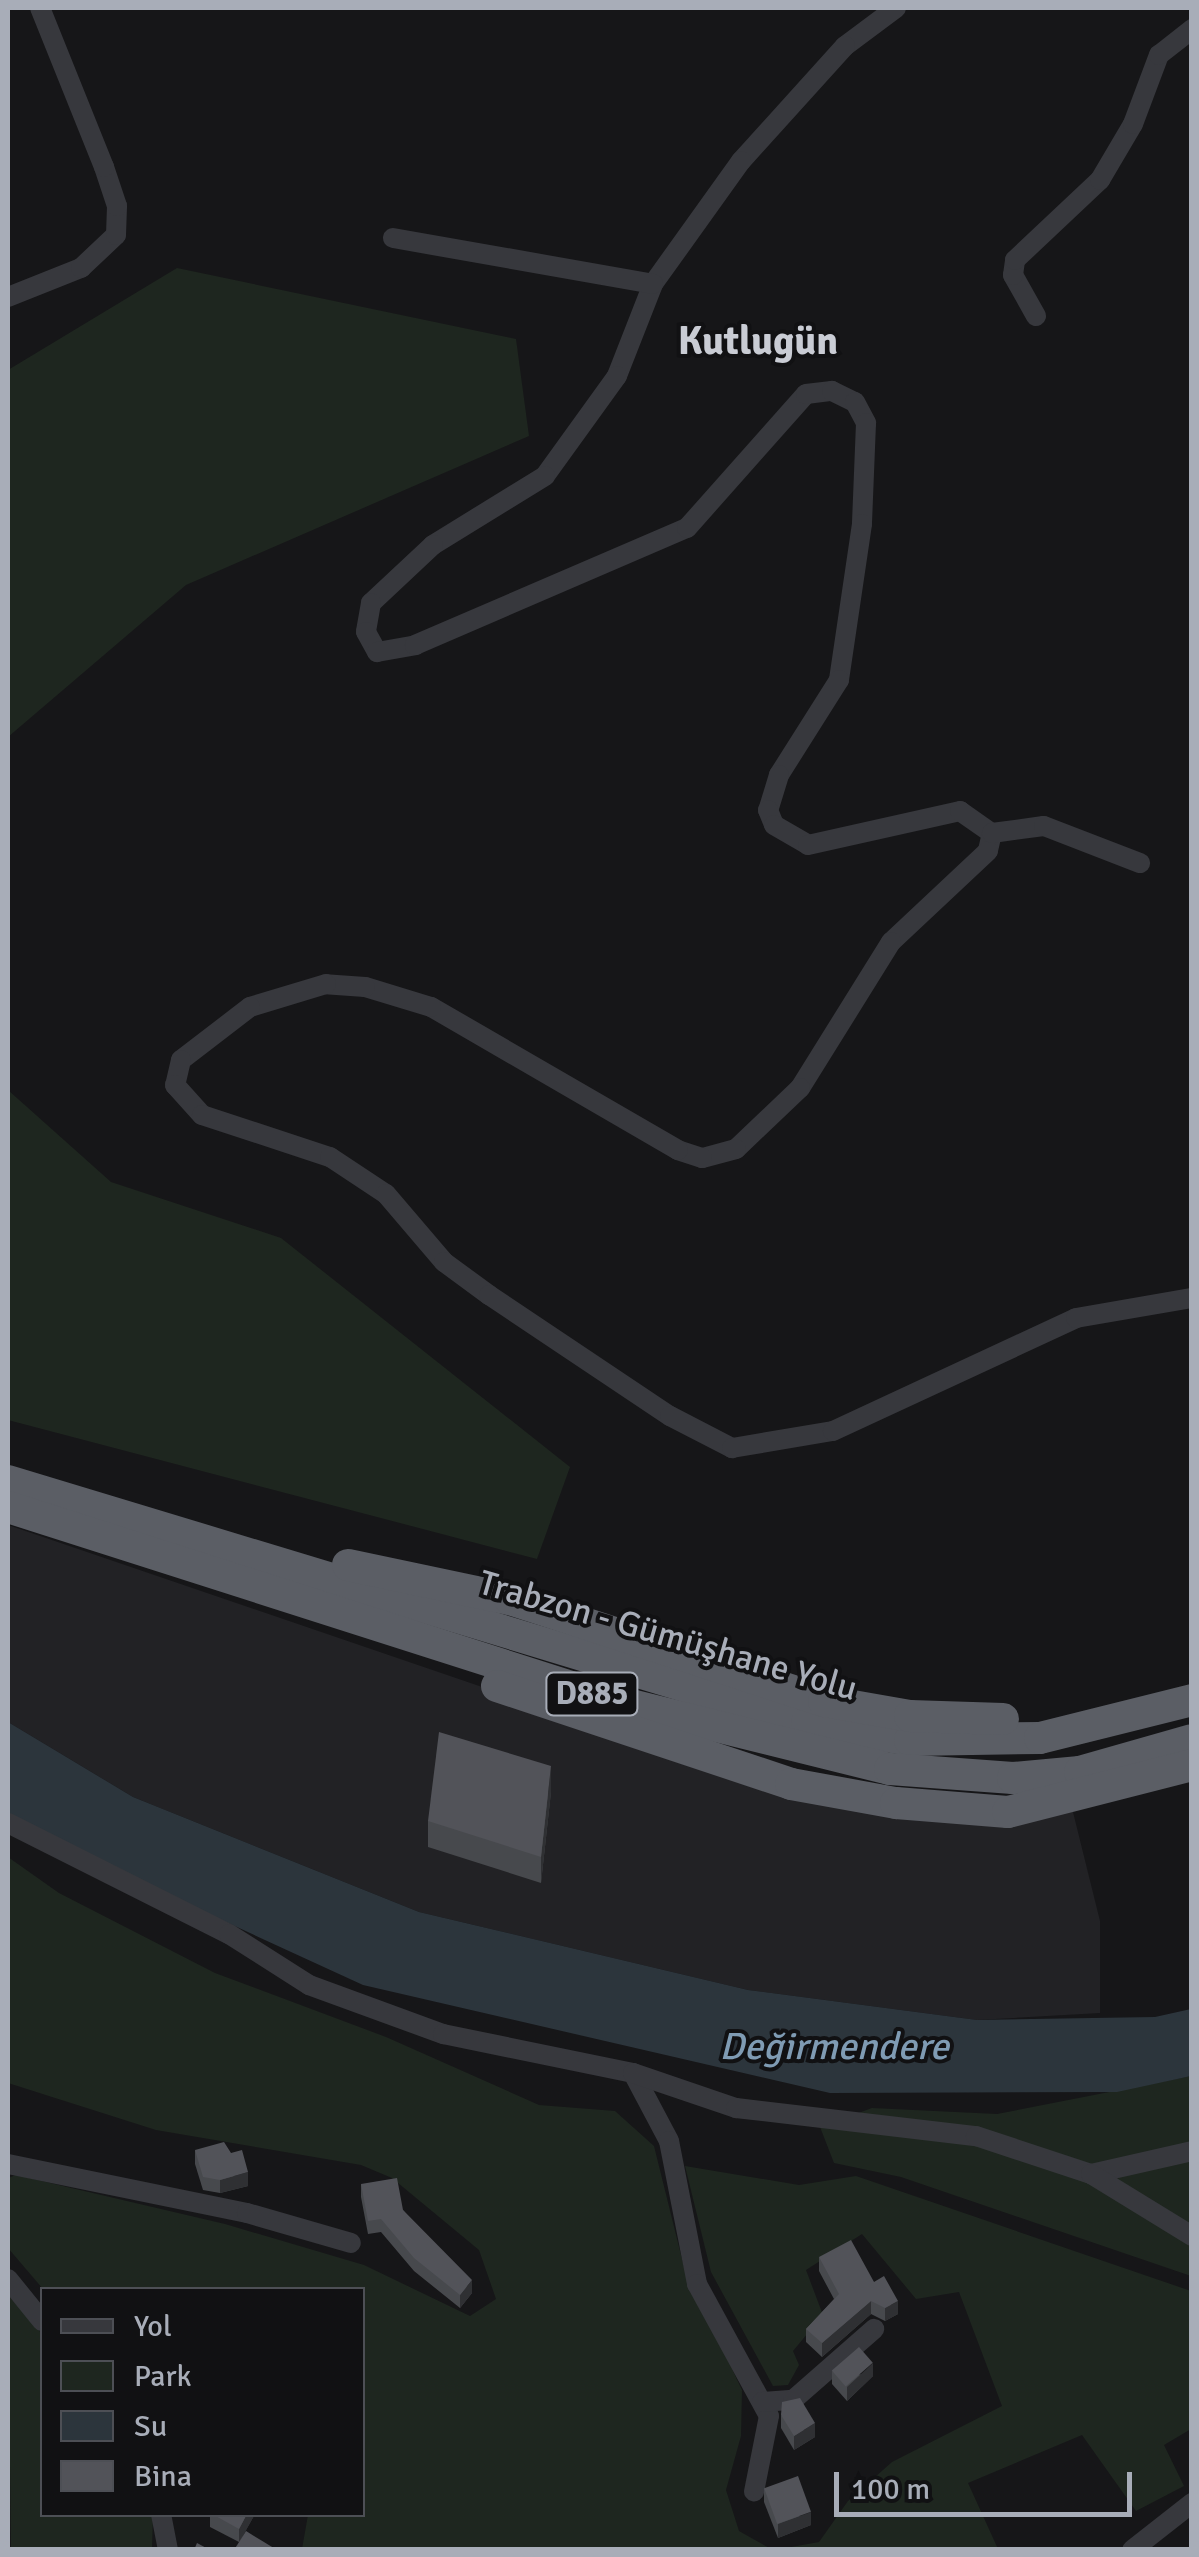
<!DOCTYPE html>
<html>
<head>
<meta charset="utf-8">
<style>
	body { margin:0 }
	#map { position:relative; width:1199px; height:2557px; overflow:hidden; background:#161618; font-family:Signika,sans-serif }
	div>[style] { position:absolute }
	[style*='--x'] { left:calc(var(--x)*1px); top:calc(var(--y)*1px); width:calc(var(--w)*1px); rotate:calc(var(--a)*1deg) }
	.built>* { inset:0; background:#222225 }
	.green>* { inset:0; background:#1e261f }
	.water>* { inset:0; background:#2c353c }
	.minor>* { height:20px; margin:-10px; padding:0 10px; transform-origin:10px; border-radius:10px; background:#37383d }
	.trunk>* { height:32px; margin:-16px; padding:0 16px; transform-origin:16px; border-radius:16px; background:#5b5e65 }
	.wall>* { inset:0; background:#47494d }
	.shaded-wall>* { inset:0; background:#2f3033 }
	.building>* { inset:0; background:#525359; transform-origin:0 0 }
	span { translate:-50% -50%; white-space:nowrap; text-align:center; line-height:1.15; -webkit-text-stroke:8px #111113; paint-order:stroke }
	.shield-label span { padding:2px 8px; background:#111113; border:2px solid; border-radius:8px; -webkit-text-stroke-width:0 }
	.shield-label { font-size:32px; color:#a8adb8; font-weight:700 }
	.street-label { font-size:35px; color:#a8adb8 }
	.water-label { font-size:38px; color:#7f9bb3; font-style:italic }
	.quarter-label { font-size:40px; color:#c9ccd4; font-weight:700 }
	.frame { position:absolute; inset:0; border:10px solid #a8adb8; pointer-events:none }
	.legend { position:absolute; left:40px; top:2287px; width:325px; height:230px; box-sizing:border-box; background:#111113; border:2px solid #4d4f55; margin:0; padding:12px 18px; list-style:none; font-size:30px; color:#a8adb8 }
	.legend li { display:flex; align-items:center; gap:20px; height:50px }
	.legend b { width:50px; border:2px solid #4d4f55 }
	.scale { position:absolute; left:834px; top:2472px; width:298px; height:45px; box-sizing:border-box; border:5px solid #a8adb8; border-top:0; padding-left:12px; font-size:30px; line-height:35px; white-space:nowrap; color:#a8adb8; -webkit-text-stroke:8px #111113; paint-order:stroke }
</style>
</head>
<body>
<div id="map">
	<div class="built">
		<i style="clip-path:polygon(8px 1525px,722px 1769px,1073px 1812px,1100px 1921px,1100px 2013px,977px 2020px,748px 1990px,419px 1912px,133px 1797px,8px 1722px)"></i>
	</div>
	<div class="green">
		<i style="clip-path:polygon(177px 268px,516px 339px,529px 436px,186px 585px,8px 737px,8px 370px)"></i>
		<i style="clip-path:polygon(8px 1090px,111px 1182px,281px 1238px,570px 1467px,537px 1559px,8px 1420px)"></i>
		<i style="clip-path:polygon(8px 1857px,59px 1893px,215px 1973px,386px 2037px,539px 2105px,615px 2111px,654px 2146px,684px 2267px,742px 2390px,741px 2436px,726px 2490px,739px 2531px,771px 2549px,302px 2549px,308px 2515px,362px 2514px,362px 2290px,43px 2289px,8px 2248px,8px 2178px,16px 2175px,225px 2224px,364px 2265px,470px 2316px,496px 2299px,479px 2250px,392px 2178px,361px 2165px,156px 2130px,8px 2083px)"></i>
		<i style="clip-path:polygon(1191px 2076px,1191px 2276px,901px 2177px,834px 2163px,820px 2127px,872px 2108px,997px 2114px)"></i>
		<i style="clip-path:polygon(685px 2166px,799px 2185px,856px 2176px,1191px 2291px,1191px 2429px,1164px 2445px,1184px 2486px,1136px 2511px,1082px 2435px,968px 2483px,998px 2549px,780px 2549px,819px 2542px,848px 2501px,892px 2462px,1002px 2406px,959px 2292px,916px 2299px,862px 2234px,806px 2270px,823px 2315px,793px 2351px,799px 2365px,788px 2385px,773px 2386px,711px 2272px)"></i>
		<i style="clip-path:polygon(8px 2295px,42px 2334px,42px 2514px,153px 2515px,152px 2549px,11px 2549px)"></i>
	</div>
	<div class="water">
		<i style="clip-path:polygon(8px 1722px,133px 1797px,419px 1912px,748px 1990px,977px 2020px,1155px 2017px,1191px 2009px,1191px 2076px,1117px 2092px,830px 2093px,363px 1985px,30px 1832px,8px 1816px)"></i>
	</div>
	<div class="minor">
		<i style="--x:896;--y:8;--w:64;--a:143.3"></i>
		<i style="--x:845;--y:46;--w:155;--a:132.1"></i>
		<i style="--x:741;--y:161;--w:151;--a:125.6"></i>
		<i style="--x:653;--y:284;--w:99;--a:111.4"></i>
		<i style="--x:617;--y:376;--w:123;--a:125.8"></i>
		<i style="--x:545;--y:476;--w:132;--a:148.4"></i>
		<i style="--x:433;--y:545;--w:85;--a:136.9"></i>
		<i style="--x:371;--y:603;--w:29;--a:100"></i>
		<i style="--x:366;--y:632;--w:23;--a:61"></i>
		<i style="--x:377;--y:652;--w:39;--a:-10"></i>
		<i style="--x:415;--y:645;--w:296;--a:-23.3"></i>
		<i style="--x:687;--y:528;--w:179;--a:-48.4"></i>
		<i style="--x:806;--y:394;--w:26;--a:-7"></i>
		<i style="--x:832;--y:391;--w:25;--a:26"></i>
		<i style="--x:855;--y:402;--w:24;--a:62"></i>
		<i style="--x:866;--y:423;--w:101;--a:92.3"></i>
		<i style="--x:862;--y:524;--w:158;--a:98.4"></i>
		<i style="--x:839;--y:680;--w:112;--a:122.3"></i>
		<i style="--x:779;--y:775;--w:37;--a:107"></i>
		<i style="--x:768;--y:810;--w:16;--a:68"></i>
		<i style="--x:774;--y:825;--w:39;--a:30"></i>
		<i style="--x:808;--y:845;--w:156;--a:-12.6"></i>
		<i style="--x:960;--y:811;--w:39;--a:35"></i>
		<i style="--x:992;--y:833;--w:18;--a:103"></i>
		<i style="--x:988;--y:851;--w:133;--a:136.8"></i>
		<i style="--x:891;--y:942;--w:172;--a:121.9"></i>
		<i style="--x:800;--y:1088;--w:88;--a:136.4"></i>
		<i style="--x:736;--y:1149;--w:35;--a:165"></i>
		<i style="--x:702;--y:1158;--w:25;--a:-162"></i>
		<i style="--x:678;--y:1150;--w:285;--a:-149.9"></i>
		<i style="--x:431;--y:1007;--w:69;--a:-163.1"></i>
		<i style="--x:365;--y:987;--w:39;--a:-176"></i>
		<i style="--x:326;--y:984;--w:79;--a:163.2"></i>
		<i style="--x:250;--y:1007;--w:87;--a:142.5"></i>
		<i style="--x:181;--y:1060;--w:26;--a:103"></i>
		<i style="--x:175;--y:1085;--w:40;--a:48"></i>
		<i style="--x:202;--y:1115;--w:135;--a:18.2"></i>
		<i style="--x:330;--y:1157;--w:67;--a:33.5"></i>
		<i style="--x:386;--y:1194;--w:89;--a:49.5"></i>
		<i style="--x:444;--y:1262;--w:56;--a:36.3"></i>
		<i style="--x:489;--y:1295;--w:218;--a:33.8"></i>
		<i style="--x:670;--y:1416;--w:70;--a:27.3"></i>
		<i style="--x:732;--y:1448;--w:102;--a:-9.6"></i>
		<i style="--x:833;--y:1431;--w:268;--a:-24.9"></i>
		<i style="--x:1076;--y:1318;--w:118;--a:-9.8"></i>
		<i style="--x:393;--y:238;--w:264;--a:10"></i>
		<i style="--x:8;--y:297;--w:79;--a:-21.7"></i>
		<i style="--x:81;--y:268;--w:48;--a:-43.3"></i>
		<i style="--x:116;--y:235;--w:29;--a:-88"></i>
		<i style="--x:117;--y:206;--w:41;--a:-108.4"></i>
		<i style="--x:104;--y:167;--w:171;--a:-111.9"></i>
		<i style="--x:1036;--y:316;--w:47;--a:-119.3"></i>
		<i style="--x:1013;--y:275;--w:15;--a:-82"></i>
		<i style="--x:1015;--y:260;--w:117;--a:-43.3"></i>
		<i style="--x:1100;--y:180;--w:65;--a:-59.5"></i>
		<i style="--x:1133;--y:124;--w:74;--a:-69.4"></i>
		<i style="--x:1159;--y:55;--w:42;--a:-38.2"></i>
		<i style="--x:992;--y:833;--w:52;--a:-7.7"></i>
		<i style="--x:1044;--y:826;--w:103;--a:21.1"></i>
		<i style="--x:8;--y:1823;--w:247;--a:26.7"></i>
		<i style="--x:229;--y:1934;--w:95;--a:32.5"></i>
		<i style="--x:309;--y:1985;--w:143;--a:20.1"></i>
		<i style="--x:443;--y:2034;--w:194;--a:11.6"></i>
		<i style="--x:633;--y:2073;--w:77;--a:62.1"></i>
		<i style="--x:669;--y:2141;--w:146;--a:78.9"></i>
		<i style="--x:697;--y:2284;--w:150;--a:61.4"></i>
		<i style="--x:769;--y:2416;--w:77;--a:101.2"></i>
		<i style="--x:633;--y:2073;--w:109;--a:18.8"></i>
		<i style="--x:736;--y:2108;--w:242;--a:6.7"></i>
		<i style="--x:976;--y:2136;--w:121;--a:18.3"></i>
		<i style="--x:1091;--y:2174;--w:104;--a:-12.8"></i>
		<i style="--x:8;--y:2164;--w:244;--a:11.6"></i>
		<i style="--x:247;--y:2213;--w:108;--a:16.1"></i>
		<i style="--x:1091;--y:2174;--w:119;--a:31.5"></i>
		<i style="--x:8;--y:2279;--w:54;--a:51"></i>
		<i style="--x:762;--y:2402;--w:31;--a:-4"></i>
		<i style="--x:793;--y:2400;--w:108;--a:-41.2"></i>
		<i style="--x:161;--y:2514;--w:37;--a:79"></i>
		<i style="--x:1132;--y:2550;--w:76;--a:-38.1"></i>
	</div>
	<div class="trunk">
		<i style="--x:8;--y:1481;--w:835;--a:16.85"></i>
		<i style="--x:807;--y:1723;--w:104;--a:9.4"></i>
		<i style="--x:910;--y:1740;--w:130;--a:-0.9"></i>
		<i style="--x:1040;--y:1738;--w:157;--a:-14"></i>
		<i style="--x:8;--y:1507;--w:637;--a:17.72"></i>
		<i style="--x:615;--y:1701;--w:283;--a:13.9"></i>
		<i style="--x:890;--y:1769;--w:123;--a:4.2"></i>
		<i style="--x:1013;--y:1778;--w:67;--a:-5.1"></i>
		<i style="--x:1080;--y:1772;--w:116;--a:-15.9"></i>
		<i style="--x:348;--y:1565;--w:166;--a:11.9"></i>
		<i style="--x:510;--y:1599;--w:330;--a:18"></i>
		<i style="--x:824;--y:1701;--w:87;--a:9.9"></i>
		<i style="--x:910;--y:1716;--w:93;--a:1.8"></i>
		<i style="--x:497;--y:1686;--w:310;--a:18.4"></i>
		<i style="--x:791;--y:1784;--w:107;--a:10.3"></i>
		<i style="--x:896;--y:1803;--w:112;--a:4.6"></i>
		<i style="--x:1008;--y:1812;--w:190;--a:-14.3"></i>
	</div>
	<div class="wall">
		<i style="clip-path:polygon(551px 1792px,541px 1883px,428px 1847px,428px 1821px)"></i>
		<i style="clip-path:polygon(195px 2150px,248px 2186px,220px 2193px,203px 2190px,195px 2164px)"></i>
		<i style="clip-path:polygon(361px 2184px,403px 2210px,472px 2293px,460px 2308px,414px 2271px,381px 2232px,368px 2234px,361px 2197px)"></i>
		<i style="clip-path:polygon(819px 2257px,874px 2282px,898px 2314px,885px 2321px,871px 2314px,822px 2357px,806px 2342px,806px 2329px,834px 2299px,819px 2271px)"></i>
		<i style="clip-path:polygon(832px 2371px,873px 2376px,847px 2401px,832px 2384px)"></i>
		<i style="clip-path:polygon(781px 2415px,815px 2437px,794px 2450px,781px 2428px)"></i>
		<i style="clip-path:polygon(764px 2488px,811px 2525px,778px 2538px,764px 2502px)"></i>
		<i style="clip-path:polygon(210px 2514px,255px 2514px,239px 2542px,210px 2527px)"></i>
	</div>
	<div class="shaded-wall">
		<i style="clip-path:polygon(551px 1766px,551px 1792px,541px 1883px,541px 1857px)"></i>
		<i style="clip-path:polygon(248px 2172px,248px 2186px,220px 2193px,220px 2180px)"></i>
		<i style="clip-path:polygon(472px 2280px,472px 2293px,460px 2308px,460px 2295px)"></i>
		<i style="clip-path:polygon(871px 2301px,871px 2314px,822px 2357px,822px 2343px)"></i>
		<i style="clip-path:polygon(898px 2301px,898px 2314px,885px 2321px,885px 2308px)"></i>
		<i style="clip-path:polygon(873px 2363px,873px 2376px,847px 2401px,847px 2387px)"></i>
		<i style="clip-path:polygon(815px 2423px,815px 2437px,794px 2450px,794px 2436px)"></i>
		<i style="clip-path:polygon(811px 2512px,811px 2525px,778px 2538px,778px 2524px)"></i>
		<i style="clip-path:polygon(247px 2514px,255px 2514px,239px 2543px,239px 2529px)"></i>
	</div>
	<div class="building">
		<i style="clip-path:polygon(439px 1732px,551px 1766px,541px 1857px,428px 1821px)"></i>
		<i style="clip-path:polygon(224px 2142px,231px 2153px,242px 2150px,248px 2172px,220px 2180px,203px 2177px,195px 2150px)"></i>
		<i style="clip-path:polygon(397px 2178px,403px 2210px,472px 2280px,460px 2295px,414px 2258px,381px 2219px,368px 2221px,361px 2184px)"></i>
		<i style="clip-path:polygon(851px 2240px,874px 2282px,884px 2276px,898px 2301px,885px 2308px,871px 2301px,822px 2343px,806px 2329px,839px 2294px,819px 2257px)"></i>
		<i style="left:859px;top:2347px;width:21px;height:36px;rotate:49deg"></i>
		<i style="clip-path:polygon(800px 2398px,815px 2423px,794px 2436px,781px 2415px,782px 2402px)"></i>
		<i style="left:798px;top:2476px;width:38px;height:36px;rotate:70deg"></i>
		<i style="clip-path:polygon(212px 2514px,247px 2514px,239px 2529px)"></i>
		<i style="clip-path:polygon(246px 2531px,277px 2550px,234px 2550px)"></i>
		<i style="clip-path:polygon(197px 2543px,210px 2550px,194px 2550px)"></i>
	</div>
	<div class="shield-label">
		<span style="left:592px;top:1694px">D885</span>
	</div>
	<div class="street-label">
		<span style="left:668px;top:1636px;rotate:16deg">Trabzon - Gümüşhane Yolu</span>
	</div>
	<div class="water-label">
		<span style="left:834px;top:2047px">Değirmendere</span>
	</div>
	<div class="quarter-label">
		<span style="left:758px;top:341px">Kutlugün</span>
	</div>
	<div class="frame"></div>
	<ul class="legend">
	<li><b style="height:12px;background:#37383d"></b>Yol</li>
	<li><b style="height:28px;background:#1e261f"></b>Park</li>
	<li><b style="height:28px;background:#2c353c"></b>Su</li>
	<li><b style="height:28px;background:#525359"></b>Bina</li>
	</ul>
	<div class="scale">100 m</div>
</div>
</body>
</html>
